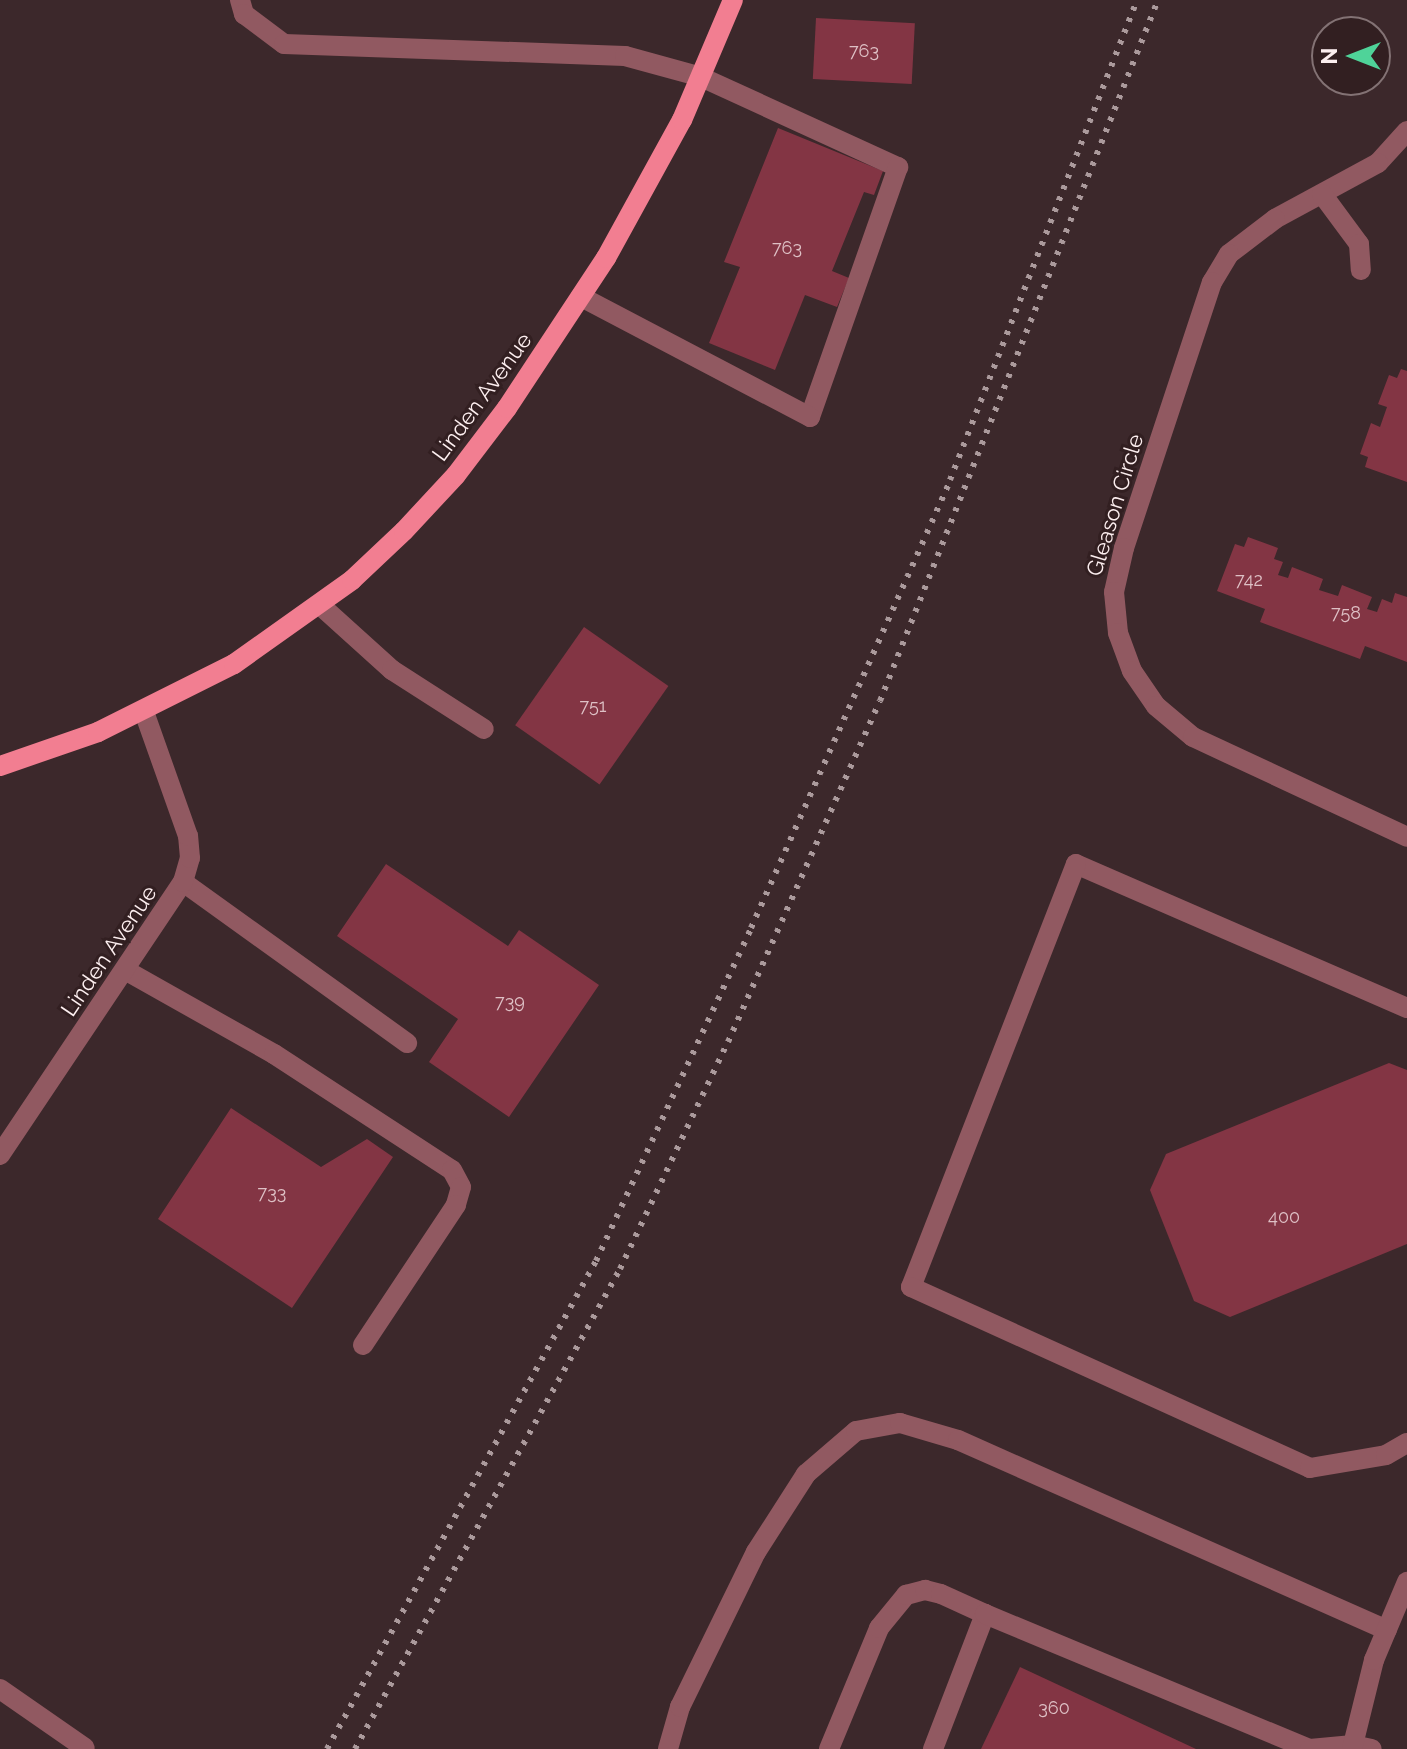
<!DOCTYPE html>
<html>
<head>
<meta charset="utf-8">
<style>
	body { margin:0 }
	#map { position:relative; width:1407px; height:1749px; overflow:hidden; background:#3c282b; font-family:Raleway,sans-serif }
	div>[style] { position:absolute }
	[style*='--x'] { left:calc(var(--x)*1px); top:calc(var(--y)*1px); width:calc(var(--w)*1px); rotate:calc(var(--a)*1deg) }
	.building>* { inset:0; background:#833544; transform-origin:0 0 }
	.minor>* { height:20px; margin:-10px; padding:0 10px; transform-origin:10px; border-radius:10px; background:#915961 }
	.major>* { height:20px; margin:-10px; padding:0 10px; transform-origin:10px; border-radius:10px; background:#f27e91 }
	.rail>* { height:6px; margin-top:-3px; transform-origin:0; background:repeating-linear-gradient(90deg,#ab9a9c 0 4px,transparent 0 12px) }
	span { translate:-50% -50%; white-space:nowrap; text-align:center; line-height:1.15; -webkit-text-stroke:6px #321f21; paint-order:stroke }
	.number-label { font-size:18px; color:#dec0c5 }
	.number-label span { -webkit-text-stroke-width:0 }
	.street-label { font-size:22px; color:#fdeff0 }
	.north { position:absolute; left:1311px; top:16px; width:80px; height:80px; box-sizing:border-box; background:#321f21; border:2px solid #837274; border-radius:50%; rotate:270deg; font-size:22px; font-weight:700; line-height:32px; text-align:center; color:#fdeff0 }
	.north::after { content:''; display:block; margin:auto; width:28px; height:36px; background:#4fd399; clip-path:polygon(50% 0,100% 100%,50% 72%,0 100%) }
</style>
</head>
<body>
<div id="map">
	<div class="building">
		<i style="left:816px;top:18px;width:99px;height:61px;rotate:3deg"></i>
		<i style="clip-path:polygon(778px 128px,883px 171px,874px 195px,864px 192px,832px 271px,849px 278px,837px 307px,805px 295px,775px 370px,709px 343px,740px 267px,724px 262px)"></i>
		<i style="clip-path:polygon(1401px 369px,1407px 371px,1407px 482px,1365px 467px,1368px 457px,1360px 454px,1371px 423px,1380px 427px,1387px 407px,1378px 404px,1389px 375px,1397px 378px)"></i>
		<i style="clip-path:polygon(1248px 537px,1278px 548px,1274px 559px,1283px 562px,1278px 575px,1288px 578px,1292px 567px,1323px 579px,1319px 590px,1338px 596px,1342px 585px,1372px 597px,1367px 609px,1377px 612px,1382px 599px,1392px 603px,1395px 593px,1407px 597px,1407px 662px,1365px 646px,1360px 659px,1260px 622px,1265px 609px,1217px 591px,1235px 544px,1244px 547px)"></i>
		<i style="left:584px;top:627px;width:103px;height:120px;rotate:35deg"></i>
		<i style="clip-path:polygon(386px 864px,508px 946px,519px 930px,599px 985px,509px 1117px,429px 1062px,458px 1019px,337px 936px)"></i>
		<i style="clip-path:polygon(1389px 1063px,1407px 1070px,1407px 1244px,1230px 1317px,1194px 1301px,1150px 1190px,1166px 1154px)"></i>
		<i style="clip-path:polygon(231px 1108px,321px 1167px,367px 1139px,393px 1157px,292px 1308px,158px 1219px)"></i>
		<i style="clip-path:polygon(1020px 1667px,1196px 1749px,981px 1749px)"></i>
	</div>
	<div class="minor">
		<i style="--x:240;--y:0;--w:15;--a:74"></i>
		<i style="--x:244;--y:14;--w:50;--a:36.9"></i>
		<i style="--x:284;--y:44;--w:341;--a:2"></i>
		<i style="--x:625;--y:56;--w:79;--a:15.4"></i>
		<i style="--x:701;--y:77;--w:217;--a:24.6"></i>
		<i style="--x:898;--y:167;--w:265;--a:109.4"></i>
		<i style="--x:810;--y:417;--w:259;--a:-152.3"></i>
		<i style="--x:1407;--y:131;--w:43;--a:132.2"></i>
		<i style="--x:1378;--y:163;--w:117;--a:151.5"></i>
		<i style="--x:1275;--y:219;--w:58;--a:142.7"></i>
		<i style="--x:1229;--y:254;--w:33;--a:121"></i>
		<i style="--x:1212;--y:282;--w:280;--a:108.3"></i>
		<i style="--x:1124;--y:548;--w:45;--a:102.8"></i>
		<i style="--x:1114;--y:592;--w:41;--a:84.4"></i>
		<i style="--x:1118;--y:633;--w:40;--a:69.8"></i>
		<i style="--x:1132;--y:671;--w:42;--a:55.6"></i>
		<i style="--x:1156;--y:706;--w:48;--a:40"></i>
		<i style="--x:1193;--y:737;--w:236;--a:25"></i>
		<i style="--x:1322;--y:194;--w:62;--a:53.5"></i>
		<i style="--x:1359;--y:244;--w:26;--a:86"></i>
		<i style="--x:320;--y:605;--w:97;--a:42.1"></i>
		<i style="--x:392;--y:670;--w:109;--a:32.7"></i>
		<i style="--x:183;--y:882;--w:276;--a:35.7"></i>
		<i style="--x:125;--y:970;--w:171;--a:29.4"></i>
		<i style="--x:274;--y:1054;--w:212;--a:33.1"></i>
		<i style="--x:452;--y:1170;--w:19;--a:62"></i>
		<i style="--x:461;--y:1187;--w:19;--a:106"></i>
		<i style="--x:456;--y:1205;--w:168;--a:123.6"></i>
		<i style="--x:1407;--y:1008;--w:361;--a:-156.5"></i>
		<i style="--x:1076;--y:864;--w:454;--a:111.3"></i>
		<i style="--x:911;--y:1287;--w:438;--a:24.4"></i>
		<i style="--x:1310;--y:1468;--w:77;--a:-9.7"></i>
		<i style="--x:1386;--y:1455;--w:24;--a:-30"></i>
		<i style="--x:0;--y:1155;--w:329;--a:-56.2"></i>
		<i style="--x:183;--y:882;--w:25;--a:-74"></i>
		<i style="--x:190;--y:858;--w:22;--a:-95"></i>
		<i style="--x:188;--y:836;--w:132;--a:-109.5"></i>
		<i style="--x:0;--y:1689;--w:103;--a:34.8"></i>
		<i style="--x:668;--y:1749;--w:44;--a:-74.1"></i>
		<i style="--x:680;--y:1707;--w:173;--a:-63.9"></i>
		<i style="--x:756;--y:1552;--w:93;--a:-57.3"></i>
		<i style="--x:806;--y:1474;--w:66;--a:-40.7"></i>
		<i style="--x:856;--y:1431;--w:45;--a:-10.3"></i>
		<i style="--x:900;--y:1423;--w:60;--a:16.3"></i>
		<i style="--x:958;--y:1440;--w:469;--a:23.9"></i>
		<i style="--x:829;--y:1749;--w:131;--a:-67.5"></i>
		<i style="--x:879;--y:1628;--w:43;--a:-50.7"></i>
		<i style="--x:906;--y:1595;--w:20;--a:-15"></i>
		<i style="--x:925;--y:1590;--w:16;--a:14"></i>
		<i style="--x:941;--y:1594;--w:48;--a:24.4"></i>
		<i style="--x:933;--y:1749;--w:145;--a:-68.9"></i>
		<i style="--x:985;--y:1614;--w:352;--a:22.6"></i>
		<i style="--x:1310;--y:1749;--w:43;--a:-5.3"></i>
		<i style="--x:1353;--y:1745;--w:19;--a:12"></i>
		<i style="--x:1352;--y:1749;--w:92;--a:-76.1"></i>
		<i style="--x:1374;--y:1660;--w:85;--a:-67.1"></i>
	</div>
	<div class="major">
		<i style="--x:0;--y:766;--w:104;--a:-19.1"></i>
		<i style="--x:98;--y:732;--w:152;--a:-26.6"></i>
		<i style="--x:234;--y:664;--w:145;--a:-35.4"></i>
		<i style="--x:352;--y:580;--w:71;--a:-43.3"></i>
		<i style="--x:404;--y:531;--w:76;--a:-47.1"></i>
		<i style="--x:456;--y:475;--w:84;--a:-52.7"></i>
		<i style="--x:507;--y:408;--w:180;--a:-56.6"></i>
		<i style="--x:606;--y:258;--w:158;--a:-61.2"></i>
		<i style="--x:682;--y:120;--w:130;--a:-67"></i>
	</div>
	<div class="rail">
		<i style="--x:327;--y:1749;--w:557;--a:-61.14"></i>
		<i style="--x:596;--y:1261;--w:367;--a:-65"></i>
		<i style="--x:751;--y:928;--w:490;--a:-66"></i>
		<i style="--x:950;--y:480;--w:515;--a:-68.71"></i>
		<i style="--x:355;--y:1749;--w:548;--a:-61.1"></i>
		<i style="--x:620;--y:1269;--w:251;--a:-64.6"></i>
		<i style="--x:728;--y:1042;--w:373;--a:-66"></i>
		<i style="--x:880;--y:701;--w:754;--a:-68.37"></i>
	</div>
	<div class="number-label">
		<span style="left:864px;top:51px">763</span>
		<span style="left:787px;top:248px">763</span>
		<span style="left:1249px;top:580px">742</span>
		<span style="left:1346px;top:613px">758</span>
		<span style="left:593px;top:706px">751</span>
		<span style="left:510px;top:1002px">739</span>
		<span style="left:272px;top:1193px">733</span>
		<span style="left:1284px;top:1217px">400</span>
		<span style="left:1054px;top:1708px">360</span>
	</div>
	<div class="street-label">
		<span style="left:482px;top:397px;rotate:-54deg">Linden Avenue</span>
		<span style="left:1115px;top:505px;rotate:-73deg">Gleason Circle</span>
		<span style="left:109px;top:951px;rotate:-56deg">Linden Avenue</span>
	</div>
	<div class="north">N</div>
</div>
</body>
</html>
